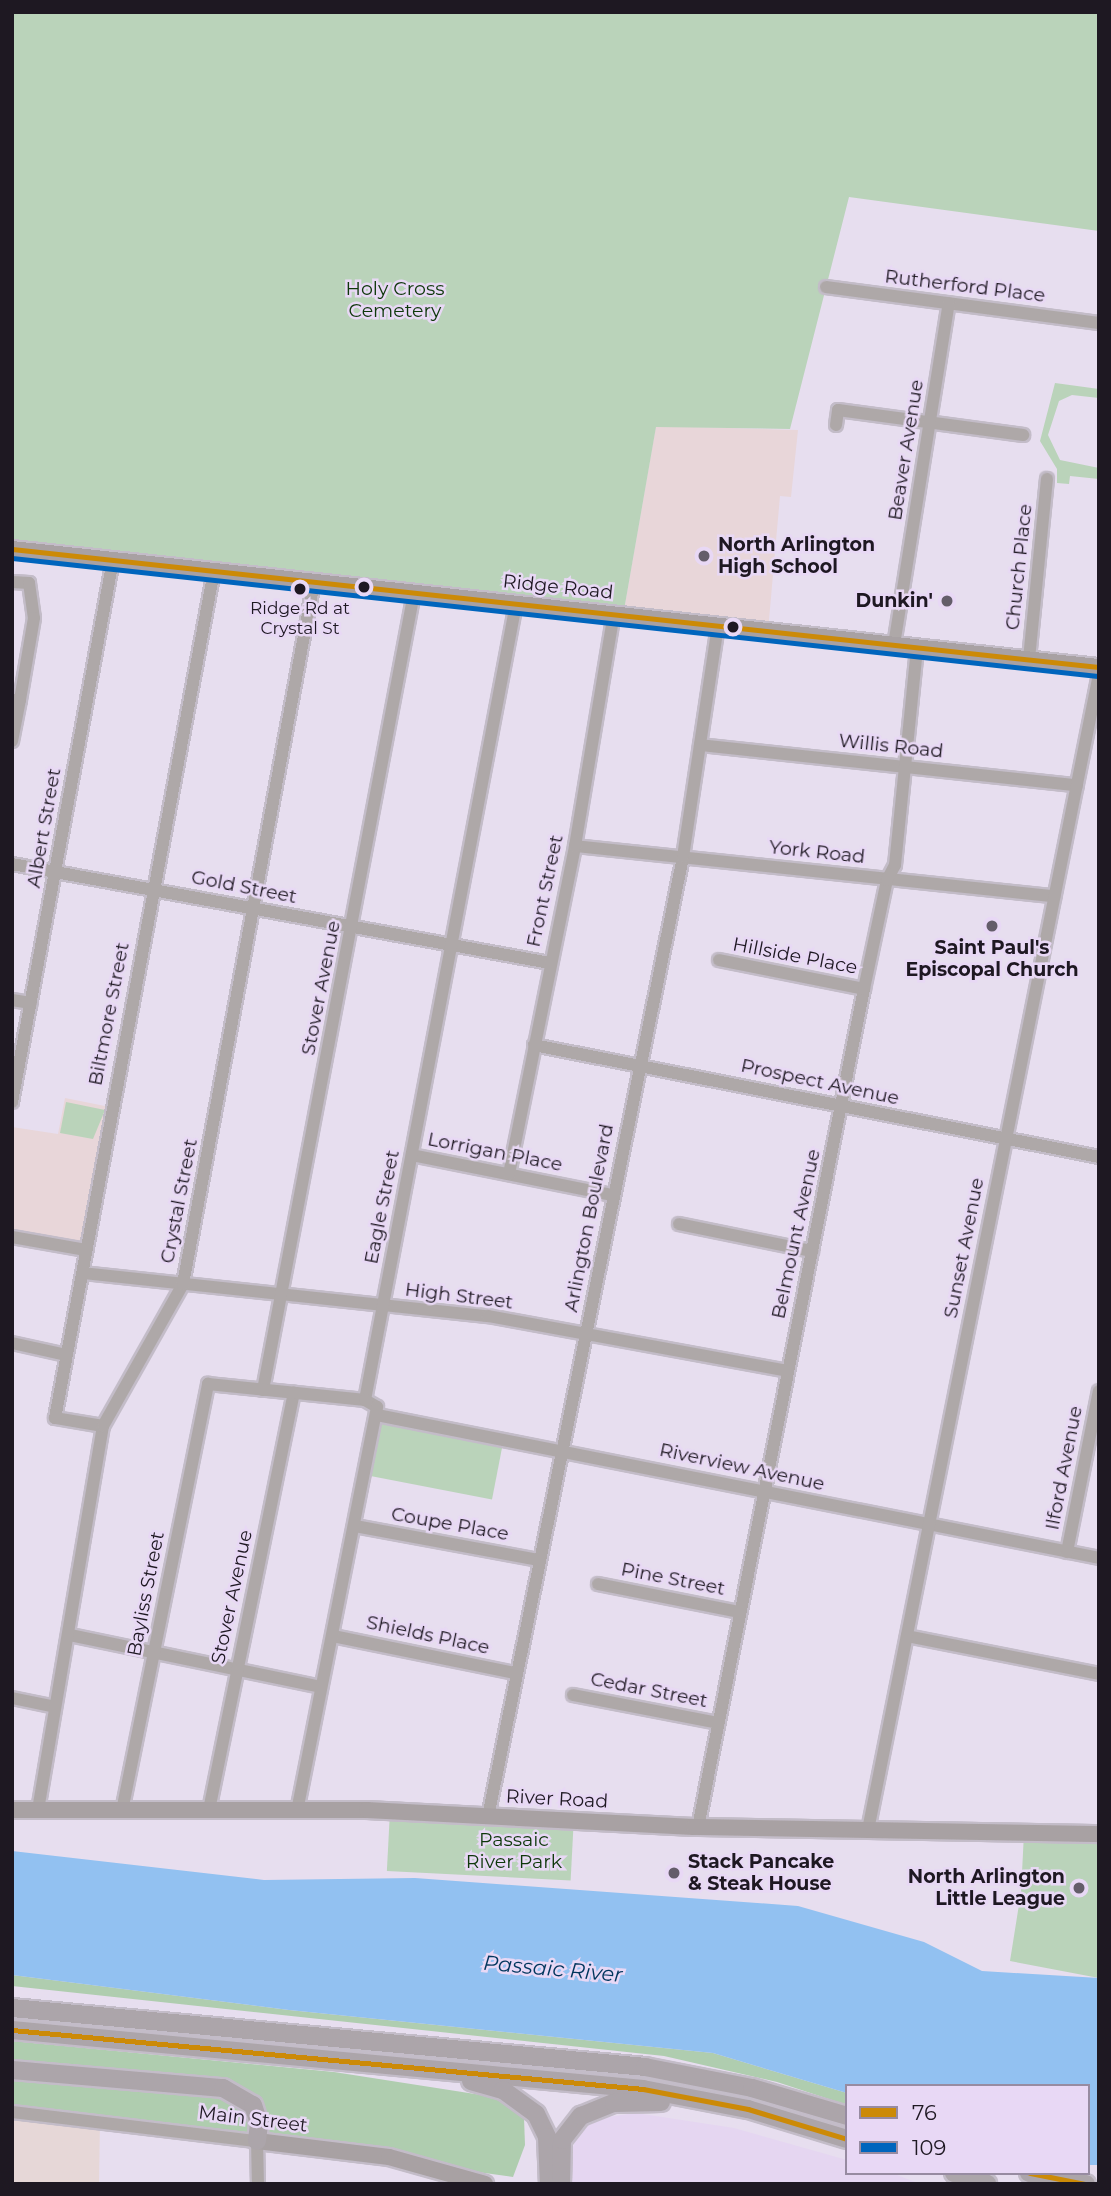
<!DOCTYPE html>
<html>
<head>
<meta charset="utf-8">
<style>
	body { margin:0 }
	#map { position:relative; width:1111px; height:2196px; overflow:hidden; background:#e7deef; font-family:Montserrat,sans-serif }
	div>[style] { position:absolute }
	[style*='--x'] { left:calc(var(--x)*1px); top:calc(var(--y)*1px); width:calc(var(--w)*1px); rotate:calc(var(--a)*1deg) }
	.built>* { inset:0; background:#e5d6f1 }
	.industrial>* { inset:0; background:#e6d7d7 }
	.education>* { inset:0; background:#e8d6d9 }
	.green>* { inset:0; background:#bad3ba; transform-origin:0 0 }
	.forest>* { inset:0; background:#afcdaf }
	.water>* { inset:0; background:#92c1f1 }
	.roads { filter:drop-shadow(2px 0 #c3bcc8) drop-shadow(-2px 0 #c3bcc8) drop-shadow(0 2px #c3bcc8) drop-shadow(0 -2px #c3bcc8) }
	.minor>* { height:12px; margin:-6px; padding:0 6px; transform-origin:6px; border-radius:6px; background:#aea8a8 }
	.major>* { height:16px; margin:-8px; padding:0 8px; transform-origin:8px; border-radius:8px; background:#a8a1a3 }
	.highway>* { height:18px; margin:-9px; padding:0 9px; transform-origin:9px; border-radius:9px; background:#aca5aa }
	.bus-1>* { height:5px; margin:-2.5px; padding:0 2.5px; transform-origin:2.5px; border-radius:2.5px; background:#cc8a07 }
	.bus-2>* { height:5px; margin:-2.5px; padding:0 2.5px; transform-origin:2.5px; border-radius:2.5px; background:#0065bd }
	.dots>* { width:19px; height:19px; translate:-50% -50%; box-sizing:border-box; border:4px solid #e8d8f5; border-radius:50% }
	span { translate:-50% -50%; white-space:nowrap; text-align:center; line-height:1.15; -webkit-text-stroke:5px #e8d8f5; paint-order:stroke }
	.bus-label { font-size:17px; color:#1e1822 }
	.street-label { font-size:19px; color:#1e1822 }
	.park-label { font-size:19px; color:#0e380a }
	.poi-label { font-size:19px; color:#1e1822; font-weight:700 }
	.left { translate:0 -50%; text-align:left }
	.right { translate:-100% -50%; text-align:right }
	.water-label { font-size:21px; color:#00365d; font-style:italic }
	.frame { position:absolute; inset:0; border:14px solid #1e1822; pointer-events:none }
	.legend { position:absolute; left:845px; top:2084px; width:245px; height:91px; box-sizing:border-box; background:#e8d8f5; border:2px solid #978ba1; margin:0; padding:9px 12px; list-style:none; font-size:21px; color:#1e1822 }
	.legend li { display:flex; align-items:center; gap:14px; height:35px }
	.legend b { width:35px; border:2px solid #978ba1 }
</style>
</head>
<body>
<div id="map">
	<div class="built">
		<i style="clip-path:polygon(636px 2113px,734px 2128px,847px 2160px,847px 2173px,892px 2173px,920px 2184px,571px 2184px,572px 2150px,579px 2130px,594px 2119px)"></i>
	</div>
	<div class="industrial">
		<i style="clip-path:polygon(12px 2108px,100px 2119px,99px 2184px,12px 2184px)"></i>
	</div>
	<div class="education">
		<i style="clip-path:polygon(656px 426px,798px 430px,791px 497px,780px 496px,768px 631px,623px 616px)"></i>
		<i style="clip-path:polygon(65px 1098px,110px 1107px,86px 1250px,12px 1237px,12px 1127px,58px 1134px)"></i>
	</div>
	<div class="green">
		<i style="clip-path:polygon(12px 12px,1099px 12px,1099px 231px,849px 197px,790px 429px,656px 427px,623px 616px,12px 549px)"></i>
		<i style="clip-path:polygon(1055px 383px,1099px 389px,1099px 398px,1072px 395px,1059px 401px,1048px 435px,1060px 460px,1099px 468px,1099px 479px,1070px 476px,1069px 484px,1057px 483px,1057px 469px,1040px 441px)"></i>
		<i style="clip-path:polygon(66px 1102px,105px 1110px,93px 1139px,60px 1133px)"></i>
		<i style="left:377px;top:1415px;width:129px;height:61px;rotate:11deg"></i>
		<i style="left:390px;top:1811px;width:184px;height:60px;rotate:3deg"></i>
		<i style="clip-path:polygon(1024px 1833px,1099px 1834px,1099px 1978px,1010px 1961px,1021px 1892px)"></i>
	</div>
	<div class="forest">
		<i style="clip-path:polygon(12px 1975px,289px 2010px,713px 2053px,847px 2093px,847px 2105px,777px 2082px,664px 2056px,12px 1986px)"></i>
		<i style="clip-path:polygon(12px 2041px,334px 2072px,507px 2099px,524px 2118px,525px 2145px,513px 2177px,12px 2108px)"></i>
	</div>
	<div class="water">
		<i style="clip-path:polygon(12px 1851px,264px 1880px,415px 1878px,798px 1906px,924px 1942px,982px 1971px,1099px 1978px,1099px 2165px,1088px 2165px,1088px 2086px,847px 2086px,847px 2093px,713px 2053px,289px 2010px,12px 1975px)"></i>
	</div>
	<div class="roads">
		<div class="minor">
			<i style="--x:826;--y:287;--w:275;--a:7.5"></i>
			<i style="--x:836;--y:425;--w:15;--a:-82"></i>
			<i style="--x:838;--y:410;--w:187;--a:7.7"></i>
			<i style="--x:12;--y:582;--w:17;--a:3"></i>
			<i style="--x:29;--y:583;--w:35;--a:82"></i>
			<i style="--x:34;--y:618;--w:83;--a:99.7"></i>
			<i style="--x:894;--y:645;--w:346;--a:-80.9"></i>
			<i style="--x:1029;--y:659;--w:181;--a:-84.3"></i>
			<i style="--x:12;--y:741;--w:42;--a:-79"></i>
			<i style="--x:20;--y:700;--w:7;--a:180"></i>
			<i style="--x:700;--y:745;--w:379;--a:6.1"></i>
			<i style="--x:575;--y:846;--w:482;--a:6"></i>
			<i style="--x:12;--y:864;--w:547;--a:10.43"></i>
			<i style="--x:719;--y:960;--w:148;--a:11.3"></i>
			<i style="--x:12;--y:1000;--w:19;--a:9"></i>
			<i style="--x:534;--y:1045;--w:576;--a:11.21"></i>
			<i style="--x:12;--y:1102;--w:551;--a:-79.44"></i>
			<i style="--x:412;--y:1155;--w:205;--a:11.3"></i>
			<i style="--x:509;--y:1174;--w:335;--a:-78.6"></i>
			<i style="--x:575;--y:846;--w:235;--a:-80.5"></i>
			<i style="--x:679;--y:1224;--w:136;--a:11.5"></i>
			<i style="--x:12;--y:1237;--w:75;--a:10"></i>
			<i style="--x:83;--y:1273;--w:407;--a:6.1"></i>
			<i style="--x:488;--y:1316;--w:304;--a:10.4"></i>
			<i style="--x:12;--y:1343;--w:55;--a:12.5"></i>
			<i style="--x:263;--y:1390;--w:811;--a:-79.27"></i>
			<i style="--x:365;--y:1400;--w:810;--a:-79.26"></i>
			<i style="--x:377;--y:1415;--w:736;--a:11.2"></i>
			<i style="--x:103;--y:1426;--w:49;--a:-170.5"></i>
			<i style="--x:55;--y:1418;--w:862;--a:-79.37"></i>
			<i style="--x:355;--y:1526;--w:186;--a:10.5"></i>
			<i style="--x:1067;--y:1552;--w:164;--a:-78.8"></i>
			<i style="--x:598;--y:1584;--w:145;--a:11.2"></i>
			<i style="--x:70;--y:1635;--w:256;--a:11.7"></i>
			<i style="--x:333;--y:1636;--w:186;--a:11.5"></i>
			<i style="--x:907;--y:1636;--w:196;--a:11.2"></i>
			<i style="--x:573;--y:1695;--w:148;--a:10.9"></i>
			<i style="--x:12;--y:1698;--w:44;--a:11.8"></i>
			<i style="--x:38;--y:1810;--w:389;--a:-80.4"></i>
			<i style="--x:103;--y:1426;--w:163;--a:-60.6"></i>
			<i style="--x:183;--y:1284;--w:714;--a:-79.43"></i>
			<i style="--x:209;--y:1810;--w:426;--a:-78.5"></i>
			<i style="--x:122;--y:1811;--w:436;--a:-78.6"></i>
			<i style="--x:208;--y:1384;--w:158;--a:5.8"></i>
			<i style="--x:365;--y:1400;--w:14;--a:30"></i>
			<i style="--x:377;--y:1407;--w:411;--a:101.2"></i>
			<i style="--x:488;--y:1817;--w:980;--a:-78.52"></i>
			<i style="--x:683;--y:857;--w:234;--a:-81.4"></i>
			<i style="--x:698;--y:1827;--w:854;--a:-78.8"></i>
			<i style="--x:864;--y:989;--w:111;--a:-78.1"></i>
			<i style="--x:887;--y:880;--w:17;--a:-62"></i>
			<i style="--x:895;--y:865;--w:218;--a:-84.2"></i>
			<i style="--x:868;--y:1830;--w:1179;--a:-78.7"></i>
			<i style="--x:12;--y:2112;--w:247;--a:6.8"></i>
			<i style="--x:257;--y:2141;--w:43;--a:88.7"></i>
		</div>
		<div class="major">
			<i style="--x:12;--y:549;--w:1093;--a:6.2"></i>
			<i style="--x:12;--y:1810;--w:355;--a:0"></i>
			<i style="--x:367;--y:1810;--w:327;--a:3"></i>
			<i style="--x:694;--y:1827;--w:405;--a:1"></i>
			<i style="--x:257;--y:2141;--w:133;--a:6.9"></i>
			<i style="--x:389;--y:2157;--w:100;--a:15.7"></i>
		</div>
		<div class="highway">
			<i style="--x:12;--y:2008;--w:636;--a:5.32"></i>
			<i style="--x:645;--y:2067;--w:109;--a:11.1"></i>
			<i style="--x:752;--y:2088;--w:99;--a:16.4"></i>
			<i style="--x:12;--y:2030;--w:634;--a:5.34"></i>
			<i style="--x:643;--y:2089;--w:107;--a:10.8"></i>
			<i style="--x:748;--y:2109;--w:103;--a:16.9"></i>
			<i style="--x:12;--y:2070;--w:212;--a:4.9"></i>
			<i style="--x:223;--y:2088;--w:34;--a:30"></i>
			<i style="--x:253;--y:2105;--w:20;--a:72"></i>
			<i style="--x:259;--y:2124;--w:17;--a:97"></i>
			<i style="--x:471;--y:2081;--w:33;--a:16"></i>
			<i style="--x:503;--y:2090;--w:41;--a:36"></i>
			<i style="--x:536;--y:2114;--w:25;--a:64"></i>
			<i style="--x:547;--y:2137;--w:47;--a:87.6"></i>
			<i style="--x:954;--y:2173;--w:35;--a:18"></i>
			<i style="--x:1029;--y:2173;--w:58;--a:10.9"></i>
			<i style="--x:561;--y:2184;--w:44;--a:-88.7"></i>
			<i style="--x:562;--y:2140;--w:31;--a:-52"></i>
			<i style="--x:581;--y:2116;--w:35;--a:-22"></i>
			<i style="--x:614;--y:2103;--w:47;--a:-1.2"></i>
		</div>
	</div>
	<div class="bus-1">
		<i style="--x:12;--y:549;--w:1093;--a:6.2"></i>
		<i style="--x:12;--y:2030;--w:634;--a:5.34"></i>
		<i style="--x:643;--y:2089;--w:107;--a:10.8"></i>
		<i style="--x:748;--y:2109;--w:103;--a:16.9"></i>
		<i style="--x:1030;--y:2173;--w:56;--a:11.3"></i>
	</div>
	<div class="bus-2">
		<i style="--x:12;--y:558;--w:1092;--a:6.2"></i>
	</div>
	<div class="dots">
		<i style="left:704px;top:556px;background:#645d6a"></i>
		<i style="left:364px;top:587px;background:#1e1822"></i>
		<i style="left:300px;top:589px;background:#1e1822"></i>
		<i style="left:947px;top:601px;background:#645d6a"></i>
		<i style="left:733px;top:627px;background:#1e1822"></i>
		<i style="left:992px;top:926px;background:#645d6a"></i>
		<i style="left:674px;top:1873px;background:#645d6a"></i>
		<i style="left:1079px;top:1888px;background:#645d6a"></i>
	</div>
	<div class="bus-label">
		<span style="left:300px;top:619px">Ridge Rd at<br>Crystal St</span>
	</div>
	<div class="street-label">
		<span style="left:965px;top:286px;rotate:7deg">Rutherford Place</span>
		<span style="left:906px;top:450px;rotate:-81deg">Beaver Avenue</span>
		<span style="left:1019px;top:567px;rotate:-84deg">Church Place</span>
		<span style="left:558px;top:587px;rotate:6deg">Ridge Road</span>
		<span style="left:891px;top:746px;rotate:6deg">Willis Road</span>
		<span style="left:44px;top:828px;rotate:-80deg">Albert Street</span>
		<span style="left:817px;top:852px;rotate:6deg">York Road</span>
		<span style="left:244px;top:887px;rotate:11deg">Gold Street</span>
		<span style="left:545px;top:891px;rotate:-78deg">Front Street</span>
		<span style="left:795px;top:956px;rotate:11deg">Hillside Place</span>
		<span style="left:321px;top:988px;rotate:-79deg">Stover Avenue</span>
		<span style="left:109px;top:1014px;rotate:-79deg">Biltmore Street</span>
		<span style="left:820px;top:1082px;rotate:12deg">Prospect Avenue</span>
		<span style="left:495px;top:1152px;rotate:11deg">Lorrigan Place</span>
		<span style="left:179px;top:1201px;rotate:-79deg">Crystal Street</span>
		<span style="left:382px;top:1207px;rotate:-79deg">Eagle Street</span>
		<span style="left:589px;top:1218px;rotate:-79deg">Arlington Boulevard</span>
		<span style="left:796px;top:1234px;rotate:-78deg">Belmount Avenue</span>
		<span style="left:964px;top:1248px;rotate:-79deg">Sunset Avenue</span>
		<span style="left:459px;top:1296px;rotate:7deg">High Street</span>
		<span style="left:742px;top:1467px;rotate:12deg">Riverview Avenue</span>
		<span style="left:1064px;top:1468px;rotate:-79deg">Ilford Avenue</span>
		<span style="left:450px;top:1524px;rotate:10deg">Coupe Place</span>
		<span style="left:673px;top:1579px;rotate:11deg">Pine Street</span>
		<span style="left:146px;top:1594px;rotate:-79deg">Bayliss Street</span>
		<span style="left:232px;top:1597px;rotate:-78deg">Stover Avenue</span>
		<span style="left:428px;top:1635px;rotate:12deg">Shields Place</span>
		<span style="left:649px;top:1690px;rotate:11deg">Cedar Street</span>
		<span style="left:557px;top:1799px;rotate:3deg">River Road</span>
		<span style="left:253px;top:2119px;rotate:7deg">Main Street</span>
	</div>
	<div class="park-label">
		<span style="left:395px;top:300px">Holy Cross<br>Cemetery</span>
		<span style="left:514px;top:1851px">Passaic<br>River Park</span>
	</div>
	<div class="poi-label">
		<span class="left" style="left:718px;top:556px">North Arlington<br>High School</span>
		<span class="right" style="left:933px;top:601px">Dunkin'</span>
		<span style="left:992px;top:959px">Saint Paul's<br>Episcopal Church</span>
		<span class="left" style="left:688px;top:1873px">Stack Pancake<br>&amp; Steak House</span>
		<span class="right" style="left:1065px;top:1888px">North Arlington<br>Little League</span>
	</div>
	<div class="water-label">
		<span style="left:553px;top:1969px;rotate:5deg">Passaic River</span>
	</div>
	<div class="frame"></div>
	<ul class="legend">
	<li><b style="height:9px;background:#cc8a07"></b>76</li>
	<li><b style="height:9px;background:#0065bd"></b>109</li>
	</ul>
</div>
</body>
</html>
